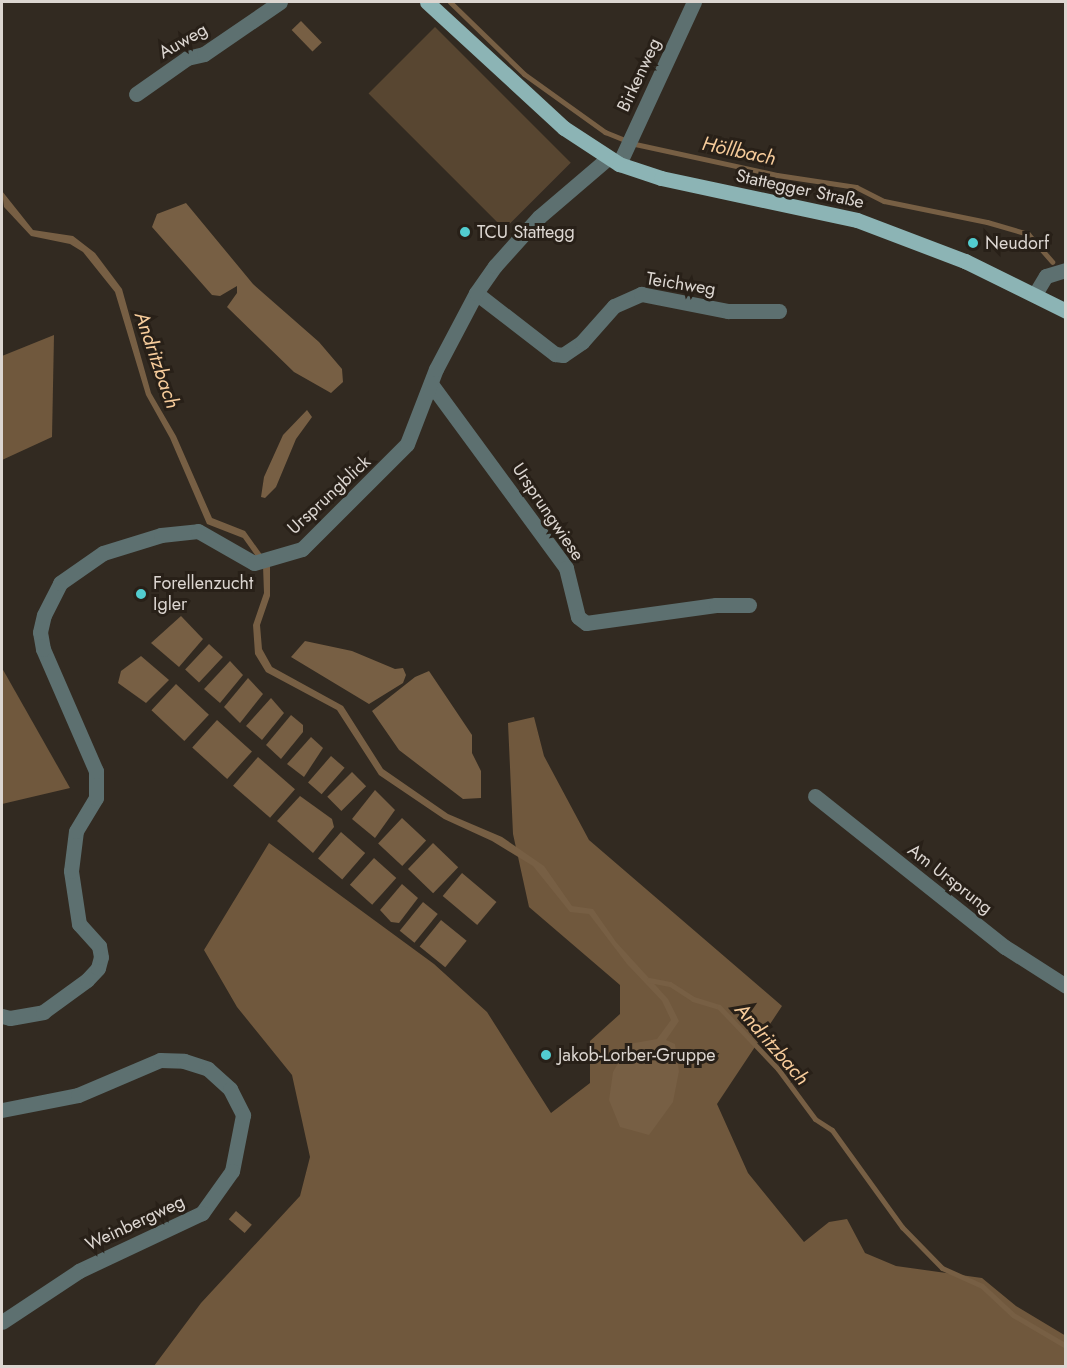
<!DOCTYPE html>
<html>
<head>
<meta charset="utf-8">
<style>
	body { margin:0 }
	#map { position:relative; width:1067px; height:1368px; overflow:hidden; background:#322a21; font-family:Jost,sans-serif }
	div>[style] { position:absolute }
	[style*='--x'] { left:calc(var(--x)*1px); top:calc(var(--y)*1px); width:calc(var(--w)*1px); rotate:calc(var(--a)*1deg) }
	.green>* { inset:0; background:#584631; transform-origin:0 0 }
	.forest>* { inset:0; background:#70583d }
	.water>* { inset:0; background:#775f44; transform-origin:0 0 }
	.stream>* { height:5px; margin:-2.5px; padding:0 2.5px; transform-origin:2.5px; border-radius:2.5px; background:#775f44 }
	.minor>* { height:15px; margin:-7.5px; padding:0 7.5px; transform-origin:7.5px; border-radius:7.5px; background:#5d7070 }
	.major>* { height:15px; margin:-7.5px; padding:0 7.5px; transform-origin:7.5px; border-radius:7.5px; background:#8cb4b5 }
	.dots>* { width:16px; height:16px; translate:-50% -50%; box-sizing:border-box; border:3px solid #282018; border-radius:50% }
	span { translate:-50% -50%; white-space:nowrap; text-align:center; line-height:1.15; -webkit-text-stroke:6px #282018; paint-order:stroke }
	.street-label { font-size:18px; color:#dcd6d1 }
	.poi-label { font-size:18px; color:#dcd6d1 }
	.left { translate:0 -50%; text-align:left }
	.water-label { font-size:20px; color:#f7cc9b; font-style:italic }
	.frame { position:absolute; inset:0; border:3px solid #dcd6d1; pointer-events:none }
</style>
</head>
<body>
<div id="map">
	<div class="green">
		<i style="left:435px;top:27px;width:192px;height:94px;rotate:45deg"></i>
	</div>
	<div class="forest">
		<i style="clip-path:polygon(54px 335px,52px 437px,2px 460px,2px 356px)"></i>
		<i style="clip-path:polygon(2px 668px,70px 788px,2px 804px)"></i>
		<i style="clip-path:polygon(534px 717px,544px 756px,589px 840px,782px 1006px,717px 1104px,748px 1173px,804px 1242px,829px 1222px,847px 1219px,865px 1253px,896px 1266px,982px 1278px,1016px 1306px,1066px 1336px,1065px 1366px,154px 1366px,201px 1303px,300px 1196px,310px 1157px,292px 1075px,237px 1007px,204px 950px,269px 843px,434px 964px,487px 1012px,551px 1113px,590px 1083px,590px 1041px,620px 1014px,620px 985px,529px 907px,513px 834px,508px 723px)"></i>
	</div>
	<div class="water">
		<i style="left:301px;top:21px;width:30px;height:13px;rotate:46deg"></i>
		<i style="clip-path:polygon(2px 191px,33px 230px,73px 236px,95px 253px,122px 289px,151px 393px,176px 436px,212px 518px,245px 531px,270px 566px,270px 596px,260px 625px,262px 649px,272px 667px,343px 706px,383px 769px,448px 814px,502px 837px,544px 866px,572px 906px,593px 909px,616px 942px,668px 999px,679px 1021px,666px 1040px,675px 1044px,679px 1071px,673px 1102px,649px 1135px,620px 1127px,609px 1100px,613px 1072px,629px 1044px,657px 1039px,671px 1020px,662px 1001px,627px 964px,589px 914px,570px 912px,533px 866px,492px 841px,444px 819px,379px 775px,337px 710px,266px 672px,255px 654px,253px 625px,264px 593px,263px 566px,243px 538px,207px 524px,170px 438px,146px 395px,115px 292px,83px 252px,70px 244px,31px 236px,4px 207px)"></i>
		<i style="clip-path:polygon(186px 203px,253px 284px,319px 342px,342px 369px,343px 382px,331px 393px,294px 372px,227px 307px,237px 293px,237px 286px,220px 296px,212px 295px,152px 227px,157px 214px)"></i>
		<i style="clip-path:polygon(307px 410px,312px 417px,296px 439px,276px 487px,265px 498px,261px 497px,264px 477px,283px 435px)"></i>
		<i style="clip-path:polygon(181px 616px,203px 639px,179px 667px,151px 643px)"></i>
		<i style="clip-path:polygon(305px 641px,352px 651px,395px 669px,403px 668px,406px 675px,403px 683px,369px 704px,291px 657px)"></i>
		<i style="left:209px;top:644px;width:19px;height:35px;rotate:43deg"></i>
		<i style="clip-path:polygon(141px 656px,169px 680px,146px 703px,118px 683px,121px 671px)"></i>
		<i style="clip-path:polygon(230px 661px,243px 675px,220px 703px,204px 689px)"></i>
		<i style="clip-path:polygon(429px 671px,472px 735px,472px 753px,481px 771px,481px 798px,463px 799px,399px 750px,372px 711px,415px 677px)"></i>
		<i style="clip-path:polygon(248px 678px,263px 694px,240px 723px,224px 707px)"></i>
		<i style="left:176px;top:684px;width:45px;height:36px;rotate:43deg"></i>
		<i style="clip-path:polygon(271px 698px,284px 713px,262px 740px,246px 726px)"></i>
		<i style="clip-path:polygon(291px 715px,303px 725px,303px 732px,281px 759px,266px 745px)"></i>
		<i style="left:217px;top:720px;width:47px;height:37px;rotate:42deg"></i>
		<i style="clip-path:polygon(311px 737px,323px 748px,304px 777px,287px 764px)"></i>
		<i style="left:331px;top:756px;width:18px;height:35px;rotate:41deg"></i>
		<i style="left:258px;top:757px;width:49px;height:38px;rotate:41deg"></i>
		<i style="left:352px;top:772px;width:20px;height:35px;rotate:45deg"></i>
		<i style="clip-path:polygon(375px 790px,395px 810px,375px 838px,352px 819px)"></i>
		<i style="clip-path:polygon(300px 796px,332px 819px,334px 827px,313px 853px,277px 821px)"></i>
		<i style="left:402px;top:818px;width:33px;height:35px;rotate:43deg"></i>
		<i style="left:341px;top:832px;width:32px;height:35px;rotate:41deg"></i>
		<i style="left:433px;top:843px;width:35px;height:36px;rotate:44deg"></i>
		<i style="left:374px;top:858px;width:30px;height:36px;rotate:42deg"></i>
		<i style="left:462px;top:873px;width:45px;height:30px;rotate:40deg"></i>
		<i style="clip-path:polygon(402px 884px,418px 898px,399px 923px,391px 922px,380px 910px)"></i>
		<i style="left:423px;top:902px;width:19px;height:37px;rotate:39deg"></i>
		<i style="left:441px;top:920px;width:33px;height:34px;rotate:39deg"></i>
		<i style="left:236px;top:1211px;width:21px;height:11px;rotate:41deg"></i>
	</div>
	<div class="stream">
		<i style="--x:450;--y:2;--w:103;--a:44.2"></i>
		<i style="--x:524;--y:74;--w:100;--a:35.6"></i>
		<i style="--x:605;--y:132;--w:32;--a:22"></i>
		<i style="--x:635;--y:144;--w:145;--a:12.3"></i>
		<i style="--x:777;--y:175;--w:80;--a:8.6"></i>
		<i style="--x:856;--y:187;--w:31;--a:27"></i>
		<i style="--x:884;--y:201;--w:105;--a:11.5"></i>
		<i style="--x:987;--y:222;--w:43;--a:16.3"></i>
		<i style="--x:1028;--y:234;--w:37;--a:49"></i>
		<i style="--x:649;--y:980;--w:21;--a:11"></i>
		<i style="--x:670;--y:984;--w:27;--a:33"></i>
		<i style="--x:693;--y:999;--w:27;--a:17"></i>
		<i style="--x:719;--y:1007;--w:86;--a:46.4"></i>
		<i style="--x:778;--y:1069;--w:62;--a:53.5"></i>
		<i style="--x:815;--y:1119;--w:20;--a:33"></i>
		<i style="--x:832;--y:1130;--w:120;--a:54.2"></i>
		<i style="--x:902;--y:1227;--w:57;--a:45.7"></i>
		<i style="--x:942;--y:1268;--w:44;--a:24.2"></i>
		<i style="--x:982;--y:1286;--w:42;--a:43.1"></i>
		<i style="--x:1013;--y:1315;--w:61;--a:30.3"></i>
	</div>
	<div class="minor">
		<i style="--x:136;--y:94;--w:62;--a:-35.2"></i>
		<i style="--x:187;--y:58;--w:17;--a:-13"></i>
		<i style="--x:204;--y:54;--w:92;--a:-34.4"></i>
		<i style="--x:619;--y:164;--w:179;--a:-65.2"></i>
		<i style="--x:476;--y:293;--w:100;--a:37.7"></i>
		<i style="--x:555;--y:354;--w:8;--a:7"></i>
		<i style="--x:563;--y:355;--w:23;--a:-34"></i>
		<i style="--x:582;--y:342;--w:48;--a:-48.4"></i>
		<i style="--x:614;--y:306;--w:30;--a:-24"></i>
		<i style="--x:641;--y:294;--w:89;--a:11.1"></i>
		<i style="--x:728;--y:311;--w:51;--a:0"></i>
		<i style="--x:1035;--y:294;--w:21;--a:-59"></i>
		<i style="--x:1046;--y:276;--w:21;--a:-17"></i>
		<i style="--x:431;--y:384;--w:228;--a:53.7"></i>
		<i style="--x:566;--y:568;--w:50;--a:76.2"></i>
		<i style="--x:578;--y:617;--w:10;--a:37"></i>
		<i style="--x:586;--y:623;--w:131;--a:-7.9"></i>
		<i style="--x:716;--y:605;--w:33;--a:0"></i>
		<i style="--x:815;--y:796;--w:243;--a:38.5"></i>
		<i style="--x:1005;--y:947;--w:72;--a:32.6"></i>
		<i style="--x:2;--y:1016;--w:8;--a:14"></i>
		<i style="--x:10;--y:1018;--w:34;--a:-10"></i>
		<i style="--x:43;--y:1012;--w:54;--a:-36"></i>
		<i style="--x:87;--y:980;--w:16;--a:-47"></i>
		<i style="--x:98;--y:968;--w:11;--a:-75"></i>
		<i style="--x:101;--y:957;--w:11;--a:-100"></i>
		<i style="--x:99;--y:946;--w:30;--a:-132"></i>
		<i style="--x:79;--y:924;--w:54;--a:-98.6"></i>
		<i style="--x:71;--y:871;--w:40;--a:-82.9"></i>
		<i style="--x:76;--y:831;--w:39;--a:-59"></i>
		<i style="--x:96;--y:798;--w:27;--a:-90"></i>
		<i style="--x:96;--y:771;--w:133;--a:-113.5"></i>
		<i style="--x:43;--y:649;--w:17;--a:-100"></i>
		<i style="--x:40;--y:632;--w:17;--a:-77"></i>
		<i style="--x:44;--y:615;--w:36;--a:-63"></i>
		<i style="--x:60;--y:583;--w:52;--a:-34.9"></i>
		<i style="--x:103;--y:553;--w:61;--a:-17.2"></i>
		<i style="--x:161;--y:535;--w:37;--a:-6"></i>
		<i style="--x:198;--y:531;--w:64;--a:29.7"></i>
		<i style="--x:254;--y:563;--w:50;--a:-16.3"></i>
		<i style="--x:302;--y:549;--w:148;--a:-45"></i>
		<i style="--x:407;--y:444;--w:80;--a:-68.9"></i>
		<i style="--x:436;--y:369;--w:86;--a:-62.2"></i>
		<i style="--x:476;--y:293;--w:33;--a:-55"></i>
		<i style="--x:495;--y:266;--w:66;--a:-48.1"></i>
		<i style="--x:539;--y:217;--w:91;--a:-40.5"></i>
		<i style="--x:2;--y:1110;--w:77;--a:-11.2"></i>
		<i style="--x:78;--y:1095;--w:89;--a:-23.1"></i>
		<i style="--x:160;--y:1060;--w:24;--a:2"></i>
		<i style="--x:184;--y:1061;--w:25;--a:18"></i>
		<i style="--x:208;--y:1069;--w:30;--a:42"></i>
		<i style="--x:230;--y:1089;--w:29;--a:63"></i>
		<i style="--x:243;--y:1115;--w:57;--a:101.1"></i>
		<i style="--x:232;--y:1171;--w:52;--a:125.5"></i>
		<i style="--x:202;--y:1213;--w:136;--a:154.8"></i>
		<i style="--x:79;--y:1271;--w:92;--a:146.5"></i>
	</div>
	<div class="major">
		<i style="--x:427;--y:2;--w:186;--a:42.6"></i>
		<i style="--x:564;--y:128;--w:66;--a:33.2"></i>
		<i style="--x:619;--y:164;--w:44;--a:18.4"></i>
		<i style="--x:661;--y:178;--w:200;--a:12.1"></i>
		<i style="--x:857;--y:220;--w:116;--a:20.8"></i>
		<i style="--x:965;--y:261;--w:113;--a:26.3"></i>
	</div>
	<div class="dots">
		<i style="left:465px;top:232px;background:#52cdd0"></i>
		<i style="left:973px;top:243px;background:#52cdd0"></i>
		<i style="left:141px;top:594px;background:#52cdd0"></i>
		<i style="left:546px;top:1055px;background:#52cdd0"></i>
	</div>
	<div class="street-label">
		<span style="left:183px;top:41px;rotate:-30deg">Auweg</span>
		<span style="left:639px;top:75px;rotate:-65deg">Birkenweg</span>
		<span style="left:800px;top:189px;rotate:12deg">Stattegger Straße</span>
		<span style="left:681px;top:284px;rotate:9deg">Teichweg</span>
		<span style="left:329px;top:495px;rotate:-43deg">Ursprungblick</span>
		<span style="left:548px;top:512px;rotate:56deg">Ursprungwiese</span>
		<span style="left:950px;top:879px;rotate:38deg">Am Ursprung</span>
		<span style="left:135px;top:1223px;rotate:-25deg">Weinbergweg</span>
	</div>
	<div class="poi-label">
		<span class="left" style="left:477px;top:232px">TCU Stattegg</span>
		<span class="left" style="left:985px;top:243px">Neudorf</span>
		<span class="left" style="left:153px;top:594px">Forellenzucht<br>Igler</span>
		<span class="left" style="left:558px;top:1055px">Jakob-Lorber-Gruppe</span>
	</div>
	<div class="water-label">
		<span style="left:739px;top:151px;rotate:12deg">Höllbach</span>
		<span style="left:157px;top:360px;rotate:71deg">Andritzbach</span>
		<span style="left:772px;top:1044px;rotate:49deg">Andritzbach</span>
	</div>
	<div class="frame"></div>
</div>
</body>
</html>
